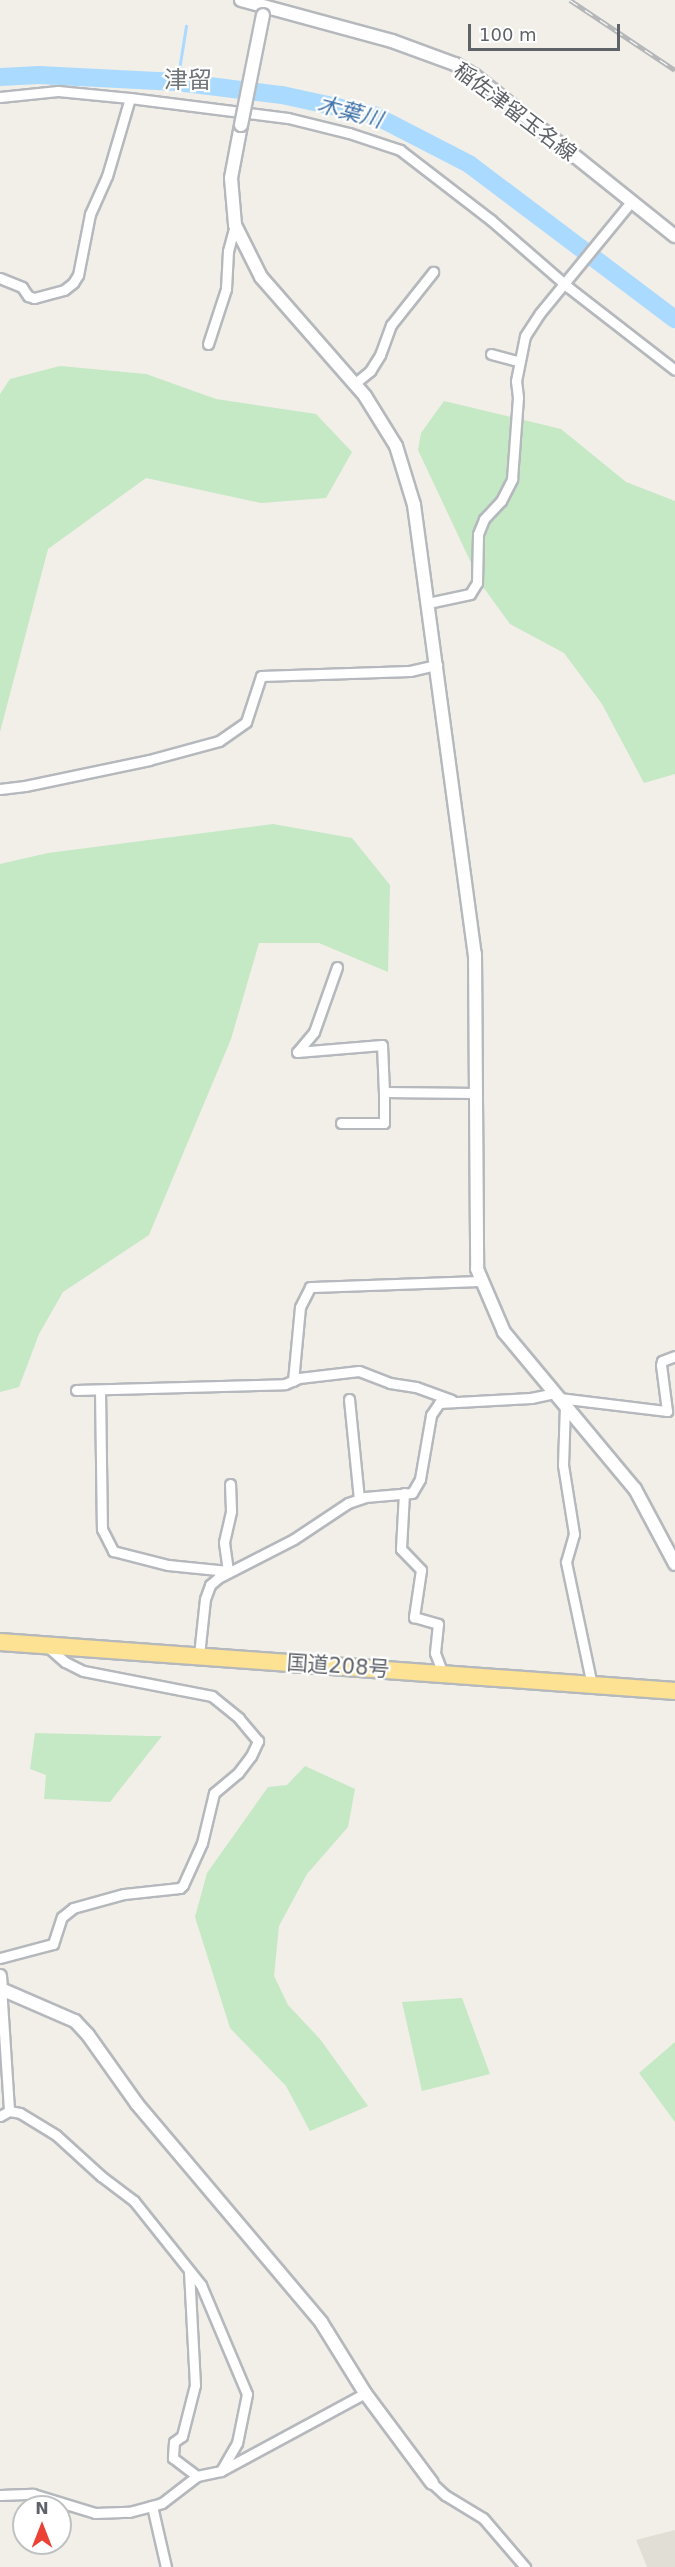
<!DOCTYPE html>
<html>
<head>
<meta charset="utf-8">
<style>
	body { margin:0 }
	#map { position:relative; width:675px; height:2567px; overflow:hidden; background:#f1efe8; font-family:"DejaVu Sans","Noto Sans JP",sans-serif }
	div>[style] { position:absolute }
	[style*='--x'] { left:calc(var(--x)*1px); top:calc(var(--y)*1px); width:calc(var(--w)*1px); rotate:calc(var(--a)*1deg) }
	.education>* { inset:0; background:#e1ded6 }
	.green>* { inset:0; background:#c5e8c5 }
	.stream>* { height:3px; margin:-1.5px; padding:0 1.5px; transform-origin:1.5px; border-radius:1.5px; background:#aadaff }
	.river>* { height:18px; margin:-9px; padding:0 9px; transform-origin:9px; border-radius:9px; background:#aadaff }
	.roads { filter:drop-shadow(2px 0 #b5b8bc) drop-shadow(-2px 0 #b5b8bc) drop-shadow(0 2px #b5b8bc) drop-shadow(0 -2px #b5b8bc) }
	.street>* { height:9px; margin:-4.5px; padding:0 4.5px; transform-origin:4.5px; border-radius:4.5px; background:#fff }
	.secondary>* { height:12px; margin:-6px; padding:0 6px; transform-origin:6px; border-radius:6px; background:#fff }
	.highway>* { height:16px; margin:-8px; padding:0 8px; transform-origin:8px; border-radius:8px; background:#fde293 }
	.rail>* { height:5px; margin-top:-2.5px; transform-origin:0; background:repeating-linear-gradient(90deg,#fff 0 9px,#b6b7b8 0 18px); box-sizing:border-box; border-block:2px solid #b6b7b8 }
	.bridges { filter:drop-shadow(2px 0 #b6babf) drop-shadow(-2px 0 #b6babf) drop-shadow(0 2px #b6babf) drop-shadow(0 -2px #b6babf) }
	.secondary-bridge>* { height:12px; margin:-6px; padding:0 6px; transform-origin:6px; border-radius:6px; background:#fff }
	span { translate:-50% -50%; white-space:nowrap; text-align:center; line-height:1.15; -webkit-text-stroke:4.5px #fff; paint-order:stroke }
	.street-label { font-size:21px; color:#5f6368 }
	.water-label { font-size:22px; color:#4174aa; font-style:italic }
	.quarter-label { font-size:24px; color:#70757a }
	.north { position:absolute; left:12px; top:2495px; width:60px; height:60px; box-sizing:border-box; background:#fff; border:2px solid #bfc1c3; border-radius:50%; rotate:0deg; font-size:16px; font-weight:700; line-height:24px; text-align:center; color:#5f6368 }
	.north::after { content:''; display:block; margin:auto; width:21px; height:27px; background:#ea4335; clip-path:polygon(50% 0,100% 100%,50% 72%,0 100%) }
	.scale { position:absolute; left:468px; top:24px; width:152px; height:27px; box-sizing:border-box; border:3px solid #5f6368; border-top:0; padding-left:8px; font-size:18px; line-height:21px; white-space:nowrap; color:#5f6368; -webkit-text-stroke:4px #fff; paint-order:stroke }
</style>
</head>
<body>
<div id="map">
	<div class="education">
		<i style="clip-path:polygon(675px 2530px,675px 2567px,647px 2567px,636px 2540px)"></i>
	</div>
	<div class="green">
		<i style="clip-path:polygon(60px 366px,146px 374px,216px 399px,316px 414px,352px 452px,326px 498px,261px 503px,146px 478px,48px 549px,0 732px,0 394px,10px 379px)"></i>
		<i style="clip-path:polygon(444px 401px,561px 429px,626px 482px,675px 501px,675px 774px,644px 783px,602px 704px,564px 653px,510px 624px,481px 584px,418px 450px,421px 433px)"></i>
		<i style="clip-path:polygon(273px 824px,352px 838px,390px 885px,388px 972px,319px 943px,259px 943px,231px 1039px,149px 1235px,63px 1292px,39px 1334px,19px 1387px,0 1392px,0 864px,48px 853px)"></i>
		<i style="clip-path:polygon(35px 1733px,150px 1736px,162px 1736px,110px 1802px,44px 1799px,46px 1775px,30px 1769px)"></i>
		<i style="clip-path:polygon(305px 1766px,355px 1789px,348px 1827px,307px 1874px,279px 1926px,274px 1976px,288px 2005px,320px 2039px,368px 2106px,310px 2131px,286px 2086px,230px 2028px,195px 1917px,207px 1873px,268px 1787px,287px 1785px)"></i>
		<i style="clip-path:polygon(462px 1998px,490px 2074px,422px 2091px,402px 2002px)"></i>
		<i style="clip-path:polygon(675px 2042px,675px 2122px,639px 2073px)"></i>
	</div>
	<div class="stream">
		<i style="--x:177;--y:82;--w:57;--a:-80.9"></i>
	</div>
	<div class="river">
		<i style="--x:0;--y:77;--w:39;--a:-3"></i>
		<i style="--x:39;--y:75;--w:138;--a:2.9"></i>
		<i style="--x:177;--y:82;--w:106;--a:7.1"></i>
		<i style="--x:282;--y:95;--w:94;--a:12.3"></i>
		<i style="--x:374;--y:115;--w:107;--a:27.3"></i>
		<i style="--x:469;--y:164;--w:258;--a:37"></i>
	</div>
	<div class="roads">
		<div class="street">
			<i style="--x:0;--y:97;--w:58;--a:-5.9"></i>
			<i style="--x:58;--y:91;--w:72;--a:5.6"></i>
			<i style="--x:130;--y:98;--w:81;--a:106.4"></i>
			<i style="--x:107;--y:176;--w:42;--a:114.1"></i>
			<i style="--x:90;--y:214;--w:62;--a:101.1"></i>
			<i style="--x:78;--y:275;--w:9;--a:122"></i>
			<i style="--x:73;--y:283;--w:11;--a:142"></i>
			<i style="--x:64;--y:290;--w:31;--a:165"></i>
			<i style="--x:34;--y:298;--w:6;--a:-162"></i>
			<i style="--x:28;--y:296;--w:11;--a:-124"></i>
			<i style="--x:22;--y:287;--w:24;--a:-158"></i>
			<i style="--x:130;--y:98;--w:159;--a:7.2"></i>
			<i style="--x:288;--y:118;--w:63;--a:13.8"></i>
			<i style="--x:349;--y:133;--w:54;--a:18.4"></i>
			<i style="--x:400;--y:150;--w:115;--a:37.6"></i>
			<i style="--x:491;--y:220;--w:102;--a:41"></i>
			<i style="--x:568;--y:287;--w:135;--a:37.8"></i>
			<i style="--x:208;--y:344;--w:58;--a:-71.9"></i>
			<i style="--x:226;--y:289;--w:38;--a:-87"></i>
			<i style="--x:228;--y:251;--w:27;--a:-75"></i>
			<i style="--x:491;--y:354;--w:28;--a:15"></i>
			<i style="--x:354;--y:384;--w:21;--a:-39"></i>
			<i style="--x:370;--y:371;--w:19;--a:-58"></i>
			<i style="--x:380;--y:355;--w:32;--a:-70"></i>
			<i style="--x:391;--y:325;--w:68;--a:-51.6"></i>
			<i style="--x:428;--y:603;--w:43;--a:-12.1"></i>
			<i style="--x:470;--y:594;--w:13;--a:-58"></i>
			<i style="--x:477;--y:583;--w:49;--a:-88.8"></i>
			<i style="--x:478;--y:534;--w:16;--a:-68"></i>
			<i style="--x:484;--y:519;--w:25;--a:-47"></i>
			<i style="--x:501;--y:501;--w:25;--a:-63"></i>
			<i style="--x:512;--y:479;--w:82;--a:-85.8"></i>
			<i style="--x:518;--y:397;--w:16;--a:-97"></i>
			<i style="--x:516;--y:381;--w:46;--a:-78.7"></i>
			<i style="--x:525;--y:336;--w:27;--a:-57"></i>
			<i style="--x:540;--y:313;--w:144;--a:-50.7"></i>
			<i style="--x:0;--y:789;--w:25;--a:-7"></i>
			<i style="--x:25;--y:786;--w:127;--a:-11.8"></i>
			<i style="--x:149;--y:760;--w:73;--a:-15.2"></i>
			<i style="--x:219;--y:741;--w:33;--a:-35"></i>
			<i style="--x:246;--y:722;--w:48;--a:-71.9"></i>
			<i style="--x:261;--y:676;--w:149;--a:-1.9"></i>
			<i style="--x:410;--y:671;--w:28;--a:-13"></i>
			<i style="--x:337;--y:967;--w:69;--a:109.5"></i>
			<i style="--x:314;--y:1032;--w:26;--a:130"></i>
			<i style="--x:297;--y:1052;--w:85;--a:-4.7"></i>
			<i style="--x:382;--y:1045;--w:47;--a:87.6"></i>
			<i style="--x:384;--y:1092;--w:92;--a:0.6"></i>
			<i style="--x:341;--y:1123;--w:43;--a:0"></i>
			<i style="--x:384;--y:1123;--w:31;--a:-90"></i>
			<i style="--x:293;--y:1381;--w:74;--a:-84.6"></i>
			<i style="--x:300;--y:1307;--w:22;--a:-63"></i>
			<i style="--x:310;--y:1287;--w:172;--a:-2"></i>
			<i style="--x:76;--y:1390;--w:209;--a:-1.6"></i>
			<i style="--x:285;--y:1384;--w:15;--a:-23"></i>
			<i style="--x:299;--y:1378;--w:60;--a:-6.7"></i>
			<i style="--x:359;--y:1371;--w:33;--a:21"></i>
			<i style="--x:390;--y:1383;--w:26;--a:9"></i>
			<i style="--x:416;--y:1387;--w:38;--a:20"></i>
			<i style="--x:100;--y:1390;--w:139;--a:89.2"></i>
			<i style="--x:102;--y:1529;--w:25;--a:63"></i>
			<i style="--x:113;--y:1551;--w:57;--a:14.3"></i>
			<i style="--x:168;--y:1565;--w:60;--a:5.7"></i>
			<i style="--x:228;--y:1571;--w:29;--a:-98"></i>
			<i style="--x:224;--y:1542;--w:32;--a:-77"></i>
			<i style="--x:231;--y:1511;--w:27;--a:-92"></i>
			<i style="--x:559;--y:1398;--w:109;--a:6.9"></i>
			<i style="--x:667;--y:1411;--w:46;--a:-97.4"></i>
			<i style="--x:661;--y:1365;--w:4;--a:-76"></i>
			<i style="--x:662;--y:1361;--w:14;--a:-21"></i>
			<i style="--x:349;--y:1399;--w:100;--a:84.3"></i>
			<i style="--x:565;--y:1405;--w:60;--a:91.9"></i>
			<i style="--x:563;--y:1465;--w:70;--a:80.9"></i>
			<i style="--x:574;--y:1534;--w:29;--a:106"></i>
			<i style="--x:566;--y:1562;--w:126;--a:78.1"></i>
			<i style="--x:404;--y:1493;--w:56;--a:93.1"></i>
			<i style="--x:401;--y:1549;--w:29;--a:46"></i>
			<i style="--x:421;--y:1570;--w:48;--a:98.5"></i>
			<i style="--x:414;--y:1617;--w:25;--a:16"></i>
			<i style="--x:438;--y:1624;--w:29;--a:96"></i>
			<i style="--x:435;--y:1653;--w:22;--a:69"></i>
			<i style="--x:199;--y:1655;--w:56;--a:-83.9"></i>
			<i style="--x:205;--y:1599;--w:15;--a:-70"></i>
			<i style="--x:210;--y:1585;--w:11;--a:-41"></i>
			<i style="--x:218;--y:1578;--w:85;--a:-27.2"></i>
			<i style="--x:294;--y:1539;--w:65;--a:-33.7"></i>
			<i style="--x:348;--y:1503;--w:18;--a:-19"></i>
			<i style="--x:365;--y:1497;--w:47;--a:-4.9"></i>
			<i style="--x:412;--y:1493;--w:16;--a:-60"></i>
			<i style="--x:420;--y:1479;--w:65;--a:-80.2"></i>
			<i style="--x:431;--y:1415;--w:14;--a:-56"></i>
			<i style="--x:439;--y:1403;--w:92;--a:-3.1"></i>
			<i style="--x:531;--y:1398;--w:25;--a:-12"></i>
			<i style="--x:0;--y:1958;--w:55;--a:-14.8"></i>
			<i style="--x:53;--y:1944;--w:28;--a:-72"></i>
			<i style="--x:62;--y:1917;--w:14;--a:-39"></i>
			<i style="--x:73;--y:1908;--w:53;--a:-15.4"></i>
			<i style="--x:124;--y:1894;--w:56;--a:-6.1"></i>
			<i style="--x:180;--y:1888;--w:4;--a:-45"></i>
			<i style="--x:183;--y:1885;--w:46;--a:-65.7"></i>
			<i style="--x:202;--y:1843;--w:51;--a:-76.5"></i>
			<i style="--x:214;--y:1793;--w:31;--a:-40"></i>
			<i style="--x:238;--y:1773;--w:21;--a:-53"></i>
			<i style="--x:251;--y:1756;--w:17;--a:-65"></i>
			<i style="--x:258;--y:1741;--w:30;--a:-130"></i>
			<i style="--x:239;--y:1718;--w:35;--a:-141"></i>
			<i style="--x:212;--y:1696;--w:131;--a:-169"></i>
			<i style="--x:83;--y:1671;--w:20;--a:-153"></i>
			<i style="--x:65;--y:1662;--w:23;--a:-139"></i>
			<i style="--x:1;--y:1986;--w:125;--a:86.3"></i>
			<i style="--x:0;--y:2116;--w:10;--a:-29"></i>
			<i style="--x:9;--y:2111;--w:11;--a:10"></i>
			<i style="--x:20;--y:2113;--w:42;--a:31.4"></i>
			<i style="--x:56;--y:2135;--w:61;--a:42.3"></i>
			<i style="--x:101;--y:2176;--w:41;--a:37.1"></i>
			<i style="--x:134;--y:2201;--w:107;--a:51.4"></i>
			<i style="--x:201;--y:2285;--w:118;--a:67.1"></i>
			<i style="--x:247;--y:2394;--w:50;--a:101.5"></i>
			<i style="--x:237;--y:2443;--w:32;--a:120"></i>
			<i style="--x:189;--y:2271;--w:114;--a:87"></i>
			<i style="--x:195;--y:2385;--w:53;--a:104.3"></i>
			<i style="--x:182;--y:2436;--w:10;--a:143"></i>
			<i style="--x:174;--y:2442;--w:16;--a:94"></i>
			<i style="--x:173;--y:2458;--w:30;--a:37"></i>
			<i style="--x:432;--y:2483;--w:18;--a:43"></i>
			<i style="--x:445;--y:2495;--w:44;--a:31.2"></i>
			<i style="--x:483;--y:2518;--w:65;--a:49.4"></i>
			<i style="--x:0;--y:2495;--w:33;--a:-2"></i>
			<i style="--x:33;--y:2494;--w:65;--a:17"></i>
			<i style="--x:95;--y:2513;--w:34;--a:-2"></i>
			<i style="--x:129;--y:2512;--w:24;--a:-15"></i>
			<i style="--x:152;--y:2506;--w:10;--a:-17"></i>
			<i style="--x:162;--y:2503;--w:44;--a:-37.6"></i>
			<i style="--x:197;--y:2476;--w:25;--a:-12"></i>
			<i style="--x:221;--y:2471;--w:164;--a:-28.4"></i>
			<i style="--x:152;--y:2506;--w:63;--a:77.1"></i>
		</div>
		<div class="secondary">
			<i style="--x:241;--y:0;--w:156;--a:15.2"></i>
			<i style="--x:392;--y:41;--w:67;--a:20.1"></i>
			<i style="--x:455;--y:64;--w:23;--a:31"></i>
			<i style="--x:475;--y:76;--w:256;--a:38.7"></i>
			<i style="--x:241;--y:125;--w:54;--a:100.7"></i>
			<i style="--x:231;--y:178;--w:47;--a:85.1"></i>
			<i style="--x:235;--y:225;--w:58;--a:63.4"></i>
			<i style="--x:261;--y:277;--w:158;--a:48.8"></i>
			<i style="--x:365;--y:396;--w:59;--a:58.2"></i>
			<i style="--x:396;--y:446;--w:62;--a:73"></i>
			<i style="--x:414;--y:505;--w:453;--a:82.3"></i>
			<i style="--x:475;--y:954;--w:315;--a:89.6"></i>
			<i style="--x:477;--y:1269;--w:69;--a:66.8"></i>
			<i style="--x:504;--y:1332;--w:204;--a:50.2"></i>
			<i style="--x:635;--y:1489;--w:85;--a:61.9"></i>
			<i style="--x:0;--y:1976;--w:13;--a:86"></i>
			<i style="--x:1;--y:1989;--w:81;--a:23.4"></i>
			<i style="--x:75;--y:2021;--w:19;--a:47"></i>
			<i style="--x:88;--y:2035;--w:85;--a:54.6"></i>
			<i style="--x:137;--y:2104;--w:285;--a:49.8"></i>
			<i style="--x:321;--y:2322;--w:84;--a:58.2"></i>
			<i style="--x:365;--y:2393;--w:112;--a:53.3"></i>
		</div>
		<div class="highway">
			<i style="--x:0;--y:1642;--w:677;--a:4.15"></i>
		</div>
	</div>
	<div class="rail">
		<i style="--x:570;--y:0;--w:126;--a:33.7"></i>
	</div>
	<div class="bridges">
		<div class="secondary-bridge">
			<i style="--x:241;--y:125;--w:112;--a:-78.7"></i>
		</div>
	</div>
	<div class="street-label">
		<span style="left:515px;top:112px;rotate:37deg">稲佐津留玉名線</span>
		<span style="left:338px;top:1666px;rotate:4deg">国道208号</span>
	</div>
	<div class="water-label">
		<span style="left:350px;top:112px;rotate:15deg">木葉川</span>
	</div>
	<div class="quarter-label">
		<span style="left:188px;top:81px">津留</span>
	</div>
	<div class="north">N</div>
	<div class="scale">100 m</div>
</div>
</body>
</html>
